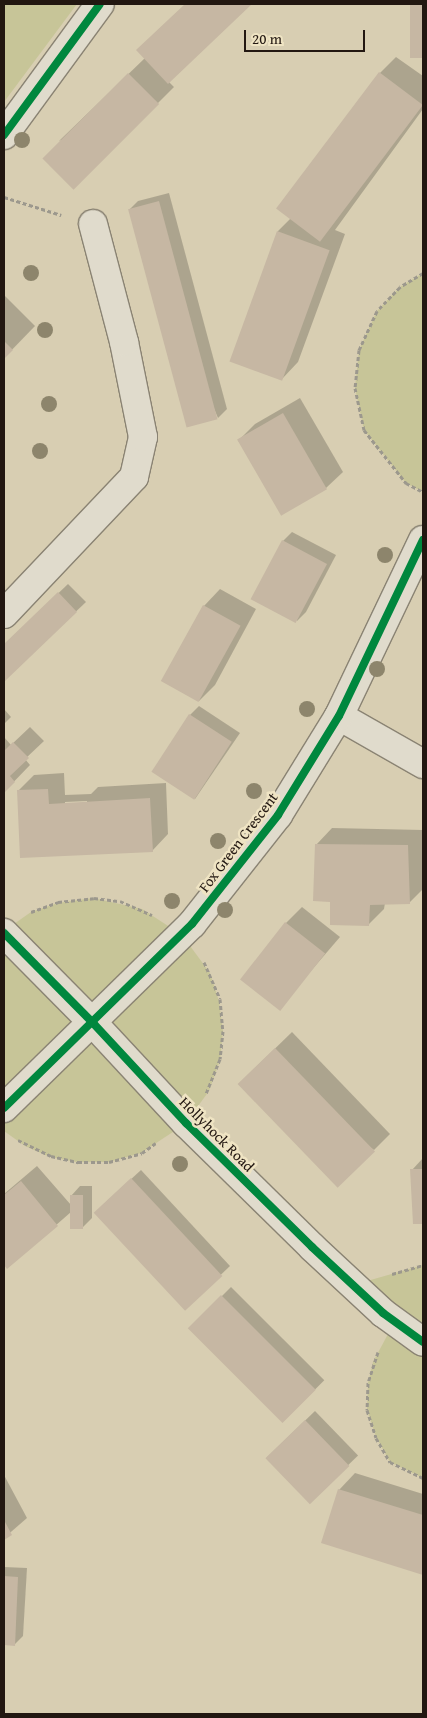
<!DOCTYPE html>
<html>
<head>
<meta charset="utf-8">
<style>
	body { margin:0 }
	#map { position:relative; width:427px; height:1718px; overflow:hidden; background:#d8ceb2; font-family:"Gentium Book Plus",serif }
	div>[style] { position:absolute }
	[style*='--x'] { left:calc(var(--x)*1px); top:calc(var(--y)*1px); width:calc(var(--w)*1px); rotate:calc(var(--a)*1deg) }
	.green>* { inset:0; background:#c7c598 }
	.shadow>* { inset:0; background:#0003; transform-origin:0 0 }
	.building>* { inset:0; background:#c6b7a3; transform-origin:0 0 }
	.path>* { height:3px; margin-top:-1.5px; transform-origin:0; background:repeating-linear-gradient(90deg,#9c988d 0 4px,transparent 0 6.5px) }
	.roads { filter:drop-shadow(1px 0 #8a8373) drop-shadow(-1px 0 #8a8373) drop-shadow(0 1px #8a8373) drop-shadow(0 -1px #8a8373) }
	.minor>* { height:28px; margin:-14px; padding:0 14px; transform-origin:14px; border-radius:14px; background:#e0dbcc }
	.cycleway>* { height:8px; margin:-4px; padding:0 4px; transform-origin:4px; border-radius:4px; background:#00873e }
	.trees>* { width:16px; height:16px; margin:-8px; border-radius:50%; background:#8d856c }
	span { translate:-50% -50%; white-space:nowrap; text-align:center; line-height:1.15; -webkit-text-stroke:5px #efe4c3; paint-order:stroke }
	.street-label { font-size:15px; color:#221711 }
	.frame { position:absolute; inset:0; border:5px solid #221711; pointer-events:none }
	.scale { position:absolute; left:244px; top:30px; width:121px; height:22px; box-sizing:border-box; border:2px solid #221711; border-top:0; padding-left:6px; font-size:15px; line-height:18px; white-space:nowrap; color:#221711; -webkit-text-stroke:4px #efe4c3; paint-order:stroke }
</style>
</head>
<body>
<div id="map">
	<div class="green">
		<i style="clip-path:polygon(4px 4px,77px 4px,4px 102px)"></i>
		<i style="clip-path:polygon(423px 273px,423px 492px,406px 483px,364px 430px,355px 388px,359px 350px,377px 311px,400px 287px)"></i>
		<i style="clip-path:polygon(93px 898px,142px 909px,182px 935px,210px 973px,219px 1001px,223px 1031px,220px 1060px,209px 1091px,185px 1124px,141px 1153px,109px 1162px,77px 1162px,50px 1157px,25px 1146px,4px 1131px,4px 931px,31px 912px,58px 903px)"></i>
		<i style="clip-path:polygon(423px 1265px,423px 1478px,390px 1462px,376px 1437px,367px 1410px,368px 1383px,373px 1362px,395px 1321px,353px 1285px)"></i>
	</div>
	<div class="shadow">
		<i style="clip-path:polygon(186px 4px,250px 4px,169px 82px,174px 87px,158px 103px,59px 141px,145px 58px,154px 34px)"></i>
		<i style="left:412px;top:4px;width:11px;height:53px"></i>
		<i style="clip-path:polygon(396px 57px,423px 76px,423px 109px,335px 230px,345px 234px,298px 362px,282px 379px,278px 231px,291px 218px,281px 210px,380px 73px)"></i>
		<i style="clip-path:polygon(169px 193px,227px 409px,218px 418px,129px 210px,138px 201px)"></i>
		<i style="clip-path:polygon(4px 295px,35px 326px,4px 358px)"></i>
		<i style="clip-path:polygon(300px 398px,343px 472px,326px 488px,238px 441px,255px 424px)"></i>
		<i style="clip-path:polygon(292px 532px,336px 555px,306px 612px,297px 621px,283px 541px)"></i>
		<i style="clip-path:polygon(68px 584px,86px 602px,4px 680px,4px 645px)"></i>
		<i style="clip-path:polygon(220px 589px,256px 609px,215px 685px,199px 701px,204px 606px)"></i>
		<i style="clip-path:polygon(199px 706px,240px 733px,195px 799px,190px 715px)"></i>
		<i style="clip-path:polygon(4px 709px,11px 717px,4px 724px)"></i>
		<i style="clip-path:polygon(30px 727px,44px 741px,25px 759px,30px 765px,4px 792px,4px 737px,11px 745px)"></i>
		<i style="clip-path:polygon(evenodd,64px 773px,65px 795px,91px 794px,98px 787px,166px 783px,168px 834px,152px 851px,18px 791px,34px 775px,64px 773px,87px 801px,87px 804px,65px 804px,65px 802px,87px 801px)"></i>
		<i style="clip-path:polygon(332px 828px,423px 830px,423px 889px,409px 903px,385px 903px,384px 909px,368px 925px,332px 901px,316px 845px)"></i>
		<i style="clip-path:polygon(302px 907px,340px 937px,279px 1008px,286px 923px)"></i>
		<i style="clip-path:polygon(292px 1032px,390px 1134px,374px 1150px,255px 1068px)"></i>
		<i style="clip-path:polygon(423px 1158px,423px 1223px,414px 1223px,412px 1170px)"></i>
		<i style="clip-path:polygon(37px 1166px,71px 1205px,71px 1196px,80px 1186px,92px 1186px,92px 1218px,82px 1228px,71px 1212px,7px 1268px,4px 1263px,4px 1194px)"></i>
		<i style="clip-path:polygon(141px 1170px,230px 1266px,185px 1309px,104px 1204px)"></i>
		<i style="left:231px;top:1287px;width:132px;height:58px;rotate:45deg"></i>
		<i style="left:315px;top:1411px;width:62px;height:67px;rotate:46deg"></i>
		<i style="clip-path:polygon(355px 1473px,423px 1494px,423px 1574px,322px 1542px,339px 1490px)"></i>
		<i style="clip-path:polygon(4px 1475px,27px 1518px,4px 1538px)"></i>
		<i style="clip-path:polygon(4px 1567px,27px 1568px,23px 1636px,14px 1645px,4px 1644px)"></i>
	</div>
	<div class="building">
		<i style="clip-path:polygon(185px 4px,252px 4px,168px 84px,136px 50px)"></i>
		<i style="left:410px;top:4px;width:13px;height:54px"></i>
		<i style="left:379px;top:72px;width:55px;height:171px;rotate:37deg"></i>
		<i style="left:128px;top:73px;width:44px;height:121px;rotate:45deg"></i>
		<i style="left:159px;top:201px;width:226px;height:32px;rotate:75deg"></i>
		<i style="left:277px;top:231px;width:56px;height:139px;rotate:20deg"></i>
		<i style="clip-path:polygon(4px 341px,13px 350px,4px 359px)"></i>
		<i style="left:283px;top:413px;width:88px;height:53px;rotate:60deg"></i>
		<i style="left:282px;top:540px;width:51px;height:67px;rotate:28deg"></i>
		<i style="clip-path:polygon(58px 592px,77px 612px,4px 682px,4px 644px)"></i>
		<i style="left:203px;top:605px;width:43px;height:87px;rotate:29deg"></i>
		<i style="left:189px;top:714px;width:51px;height:69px;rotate:33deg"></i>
		<i style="clip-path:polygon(13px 742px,29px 758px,10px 776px,15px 782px,4px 793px,4px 751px)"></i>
		<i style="clip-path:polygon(48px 789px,49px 804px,150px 798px,153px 852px,20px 858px,17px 790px)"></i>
		<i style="clip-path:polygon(315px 844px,408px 845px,410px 904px,370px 905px,369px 926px,330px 925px,330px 902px,313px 901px)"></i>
		<i style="left:285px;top:922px;width:51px;height:73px;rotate:38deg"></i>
		<i style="left:275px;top:1048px;width:144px;height:52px;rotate:46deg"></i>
		<i style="clip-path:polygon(410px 1169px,423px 1169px,423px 1224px,413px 1224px)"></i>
		<i style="left:131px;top:1178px;width:134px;height:51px;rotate:47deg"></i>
		<i style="clip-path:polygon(21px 1181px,58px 1226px,7px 1269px,4px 1265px,4px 1195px)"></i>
		<i style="left:70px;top:1195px;width:13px;height:34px"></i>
		<i style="left:221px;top:1295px;width:134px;height:47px;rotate:45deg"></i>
		<i style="left:305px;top:1420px;width:64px;height:55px;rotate:46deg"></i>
		<i style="clip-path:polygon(338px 1489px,423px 1515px,423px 1575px,321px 1543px)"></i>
		<i style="clip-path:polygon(4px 1520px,12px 1535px,4px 1540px)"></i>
		<i style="clip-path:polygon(4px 1576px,18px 1577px,15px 1646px,4px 1645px)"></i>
	</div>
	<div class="path">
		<i style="--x:4;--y:197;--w:60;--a:17.5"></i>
		<i style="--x:423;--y:273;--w:27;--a:149"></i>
		<i style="--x:400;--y:287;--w:33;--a:134"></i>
		<i style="--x:377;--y:311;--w:43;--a:114.8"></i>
		<i style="--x:359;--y:350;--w:38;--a:96"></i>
		<i style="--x:355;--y:388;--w:43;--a:77.9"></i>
		<i style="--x:364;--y:430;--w:68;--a:51.6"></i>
		<i style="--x:406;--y:483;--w:19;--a:28"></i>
		<i style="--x:31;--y:912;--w:29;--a:-20"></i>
		<i style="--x:58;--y:902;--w:36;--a:-6"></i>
		<i style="--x:94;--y:898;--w:26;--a:7"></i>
		<i style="--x:120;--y:901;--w:35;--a:24"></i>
		<i style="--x:204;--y:962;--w:40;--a:66.6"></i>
		<i style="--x:220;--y:999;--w:32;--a:85"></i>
		<i style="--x:223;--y:1031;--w:28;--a:96"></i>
		<i style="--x:220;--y:1059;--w:38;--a:112"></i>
		<i style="--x:18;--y:1140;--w:37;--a:26"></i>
		<i style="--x:51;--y:1156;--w:28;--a:13"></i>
		<i style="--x:78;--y:1162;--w:31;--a:0"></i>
		<i style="--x:109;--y:1162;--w:34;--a:-15"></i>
		<i style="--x:142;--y:1153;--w:17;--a:-36"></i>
		<i style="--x:392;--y:1274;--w:32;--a:-16"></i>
		<i style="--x:378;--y:1352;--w:33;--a:108"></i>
		<i style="--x:368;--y:1383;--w:27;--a:92"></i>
		<i style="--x:367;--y:1410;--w:29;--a:72"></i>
		<i style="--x:376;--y:1438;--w:28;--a:60"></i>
		<i style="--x:390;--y:1462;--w:37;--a:26"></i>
	</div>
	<div class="roads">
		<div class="minor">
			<i style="--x:4;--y:135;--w:162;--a:-53.8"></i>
			<i style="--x:4;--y:614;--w:189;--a:-46.5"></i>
			<i style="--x:134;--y:477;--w:41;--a:-77.3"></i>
			<i style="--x:143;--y:437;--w:97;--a:-101.3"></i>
			<i style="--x:124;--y:342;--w:122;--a:-104.7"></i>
			<i style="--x:339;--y:716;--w:97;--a:29.7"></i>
			<i style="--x:4;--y:933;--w:127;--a:45.3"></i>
			<i style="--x:93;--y:1023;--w:137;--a:47.1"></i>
			<i style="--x:186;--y:1123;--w:177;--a:44.5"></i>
			<i style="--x:312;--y:1247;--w:97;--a:42.9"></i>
			<i style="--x:383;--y:1313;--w:49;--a:35.9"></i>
			<i style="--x:4;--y:1108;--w:263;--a:-44.4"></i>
			<i style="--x:192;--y:924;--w:139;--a:-51.7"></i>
			<i style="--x:278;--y:815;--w:116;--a:-58.4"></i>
			<i style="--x:339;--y:716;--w:195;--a:-64.5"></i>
		</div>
	</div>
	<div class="cycleway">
		<i style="--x:4;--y:135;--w:162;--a:-53.8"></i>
		<i style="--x:4;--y:933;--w:127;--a:45.3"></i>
		<i style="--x:93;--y:1023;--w:137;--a:47.1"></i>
		<i style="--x:186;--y:1123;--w:177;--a:44.5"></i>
		<i style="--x:312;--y:1247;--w:97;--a:42.9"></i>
		<i style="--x:383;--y:1313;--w:49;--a:35.9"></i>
		<i style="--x:4;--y:1108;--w:263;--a:-44.4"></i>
		<i style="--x:192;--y:924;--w:139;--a:-51.7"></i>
		<i style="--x:278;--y:815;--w:116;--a:-58.4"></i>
		<i style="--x:339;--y:716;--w:195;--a:-64.5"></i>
	</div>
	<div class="trees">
		<i style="left:22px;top:140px"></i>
		<i style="left:31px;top:273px"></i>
		<i style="left:45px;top:330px"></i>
		<i style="left:49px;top:404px"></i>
		<i style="left:40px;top:451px"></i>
		<i style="left:385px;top:555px"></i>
		<i style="left:377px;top:669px"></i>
		<i style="left:307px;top:709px"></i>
		<i style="left:254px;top:791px"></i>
		<i style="left:218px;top:841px"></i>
		<i style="left:172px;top:901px"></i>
		<i style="left:225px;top:910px"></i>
		<i style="left:180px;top:1164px"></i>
	</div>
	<div class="street-label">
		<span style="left:238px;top:842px;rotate:-53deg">Fox Green Crescent</span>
		<span style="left:217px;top:1134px;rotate:45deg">Hollyhock Road</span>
	</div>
	<div class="frame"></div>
	<div class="scale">20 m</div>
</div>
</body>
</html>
